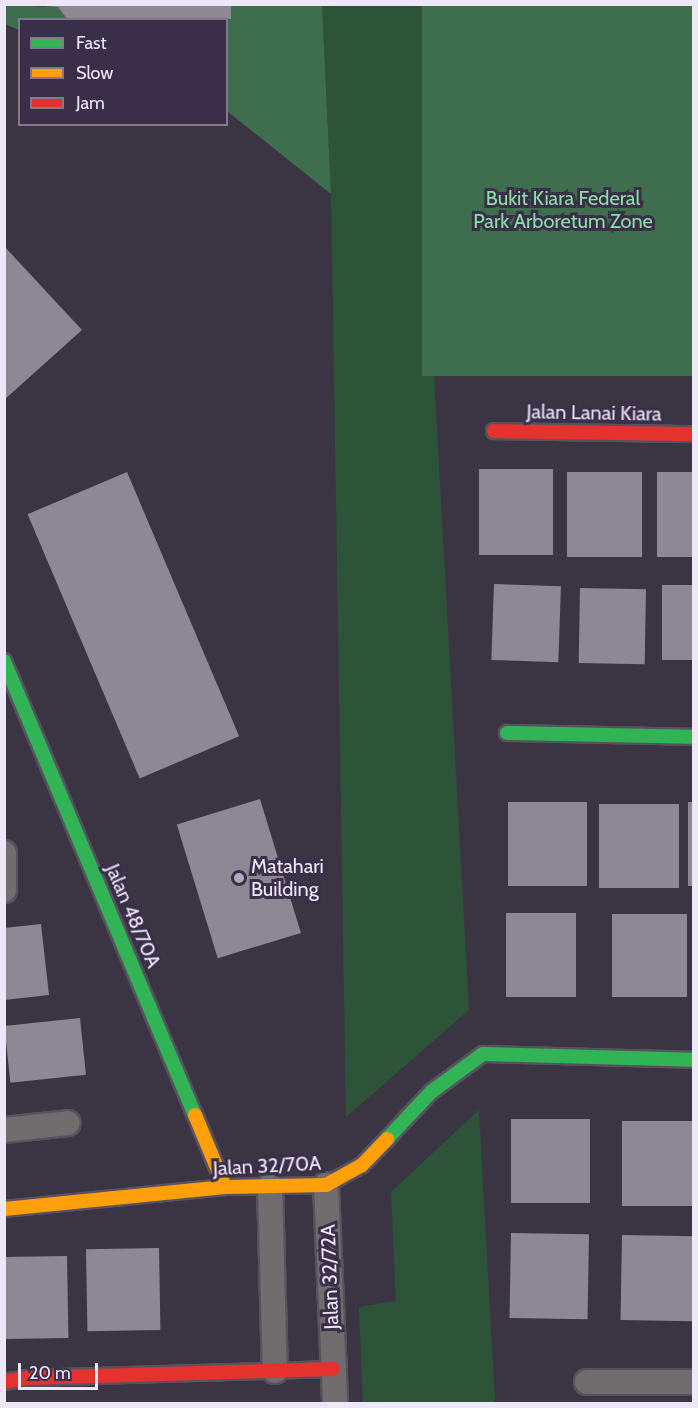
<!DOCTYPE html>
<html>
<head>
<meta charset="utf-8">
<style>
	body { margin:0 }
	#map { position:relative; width:698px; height:1408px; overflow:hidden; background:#3b3543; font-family:Cabin,sans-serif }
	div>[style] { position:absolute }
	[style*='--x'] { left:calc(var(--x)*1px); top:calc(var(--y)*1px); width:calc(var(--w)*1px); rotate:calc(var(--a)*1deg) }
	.green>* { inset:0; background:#2d5439 }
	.forest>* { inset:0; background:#3e6e4d; transform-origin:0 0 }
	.building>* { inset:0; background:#8d8894; transform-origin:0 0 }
	.roads { filter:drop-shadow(2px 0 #57525f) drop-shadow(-2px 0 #57525f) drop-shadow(0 2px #57525f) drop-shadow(0 -2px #57525f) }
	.street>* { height:24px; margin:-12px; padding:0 12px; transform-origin:12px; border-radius:12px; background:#716c6d }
	.fast>* { height:14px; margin:-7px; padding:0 7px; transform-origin:7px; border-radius:7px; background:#30b455 }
	.slow>* { height:14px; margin:-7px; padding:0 7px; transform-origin:7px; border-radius:7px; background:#ff9f0a }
	.jam>* { height:14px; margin:-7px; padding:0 7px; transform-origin:7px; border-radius:7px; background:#e5322d }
	.dots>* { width:16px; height:16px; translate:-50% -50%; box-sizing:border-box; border:3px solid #3a2f49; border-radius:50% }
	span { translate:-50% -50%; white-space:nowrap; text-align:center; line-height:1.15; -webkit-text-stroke:6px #3a2f49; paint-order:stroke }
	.park-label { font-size:20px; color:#8cdfa2 }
	.street-label { font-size:20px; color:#ede7f8 }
	.poi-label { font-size:20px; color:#ede7f8 }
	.left { translate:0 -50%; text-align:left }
	.frame { position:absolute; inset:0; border:6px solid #ede7f8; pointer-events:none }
	.legend { position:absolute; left:18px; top:18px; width:210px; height:108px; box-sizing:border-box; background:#3a2f49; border:2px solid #82798f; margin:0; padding:8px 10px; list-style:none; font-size:18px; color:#ede7f8 }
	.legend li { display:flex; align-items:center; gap:12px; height:30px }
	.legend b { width:30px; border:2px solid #82798f }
	.scale { position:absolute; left:18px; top:1363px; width:80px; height:27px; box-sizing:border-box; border:3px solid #ede7f8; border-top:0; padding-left:8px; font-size:18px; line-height:21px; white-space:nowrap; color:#ede7f8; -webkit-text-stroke:4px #3a2f49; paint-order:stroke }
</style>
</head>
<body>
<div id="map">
	<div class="green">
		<i style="clip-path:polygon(322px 5px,422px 5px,434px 376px,469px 1010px,346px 1117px,331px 194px)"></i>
		<i style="clip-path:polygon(479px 1110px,495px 1403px,363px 1403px,359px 1307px,396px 1301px,391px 1192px)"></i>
	</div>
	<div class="forest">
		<i style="clip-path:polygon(4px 5px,58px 7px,68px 19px,20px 20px,19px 30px,5px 24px)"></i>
		<i style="clip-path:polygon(231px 5px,322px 5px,331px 194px,227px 111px,226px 20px,108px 20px,231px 19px)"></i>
		<i style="left:422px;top:5px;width:271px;height:371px"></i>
	</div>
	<div class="building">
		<i style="clip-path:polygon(14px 4px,231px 4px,231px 19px,68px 20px,58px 7px)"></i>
		<i style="clip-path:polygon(4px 246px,82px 330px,4px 400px)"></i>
		<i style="left:479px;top:469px;width:74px;height:86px"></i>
		<i style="left:127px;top:472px;width:287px;height:108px;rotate:67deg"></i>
		<i style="left:567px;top:472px;width:75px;height:85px"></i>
		<i style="left:657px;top:472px;width:37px;height:85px"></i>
		<i style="left:494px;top:584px;width:67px;height:76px;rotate:2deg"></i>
		<i style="left:662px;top:585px;width:32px;height:75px"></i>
		<i style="left:580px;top:588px;width:66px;height:75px;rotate:1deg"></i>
		<i style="left:260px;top:799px;width:140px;height:87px;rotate:73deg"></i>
		<i style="left:508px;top:802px;width:79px;height:84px"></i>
		<i style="left:688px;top:802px;width:6px;height:84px"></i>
		<i style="left:599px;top:804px;width:80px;height:84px"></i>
		<i style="left:506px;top:913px;width:70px;height:84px"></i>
		<i style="left:687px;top:914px;width:83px;height:75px;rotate:90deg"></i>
		<i style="clip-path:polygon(41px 924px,49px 995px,4px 1000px,4px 928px)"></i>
		<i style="left:80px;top:1018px;width:57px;height:76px;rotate:84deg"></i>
		<i style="left:511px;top:1119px;width:79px;height:84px"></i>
		<i style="left:622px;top:1121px;width:72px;height:85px"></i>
		<i style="left:511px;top:1233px;width:78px;height:85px;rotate:1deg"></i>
		<i style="left:622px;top:1235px;width:72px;height:85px;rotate:1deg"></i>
		<i style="left:159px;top:1248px;width:82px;height:73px;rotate:89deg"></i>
		<i style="left:67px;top:1256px;width:82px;height:63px;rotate:89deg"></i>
	</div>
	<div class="roads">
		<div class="street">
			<i style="--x:4;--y:853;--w:37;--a:90"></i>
			<i style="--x:4;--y:1130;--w:64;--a:-6.2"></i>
			<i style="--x:326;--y:1185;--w:219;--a:87.6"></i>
			<i style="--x:270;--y:1186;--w:185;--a:88.5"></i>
			<i style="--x:587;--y:1382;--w:107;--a:0"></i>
		</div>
		<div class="fast">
			<i style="--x:4;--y:661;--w:493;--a:67.2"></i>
			<i style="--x:507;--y:733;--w:187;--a:1.2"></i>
			<i style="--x:387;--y:1139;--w:64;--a:-46.9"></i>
			<i style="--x:431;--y:1092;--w:64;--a:-36.2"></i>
			<i style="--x:483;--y:1054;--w:211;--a:1.6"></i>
		</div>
		<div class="slow">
			<i style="--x:195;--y:1115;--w:78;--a:67.4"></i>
			<i style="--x:4;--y:1209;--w:222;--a:-5.7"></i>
			<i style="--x:225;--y:1187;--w:101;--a:-1.1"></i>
			<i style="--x:326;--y:1185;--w:41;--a:-29.1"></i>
			<i style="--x:362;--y:1165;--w:36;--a:-46"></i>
		</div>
		<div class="jam">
			<i style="--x:494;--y:431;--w:200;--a:0.9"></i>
			<i style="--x:4;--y:1382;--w:23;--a:-10"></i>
			<i style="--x:27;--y:1378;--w:306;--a:-1.7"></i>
		</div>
	</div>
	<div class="dots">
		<i style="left:239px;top:878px;background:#afa9b9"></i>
	</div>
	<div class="park-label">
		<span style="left:563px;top:210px">Bukit Kiara Federal<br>Park Arboretum Zone</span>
	</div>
	<div class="street-label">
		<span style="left:594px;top:413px;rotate:1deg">Jalan Lanai Kiara</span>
		<span style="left:133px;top:916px;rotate:67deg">Jalan 48/70A</span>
		<span style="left:267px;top:1166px;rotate:-3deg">Jalan 32/70A</span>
		<span style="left:330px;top:1277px;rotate:-92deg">Jalan 32/72A</span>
	</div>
	<div class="poi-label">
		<span class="left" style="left:251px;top:878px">Matahari<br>Building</span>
	</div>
	<div class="frame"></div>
	<ul class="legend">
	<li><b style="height:8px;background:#30b455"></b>Fast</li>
	<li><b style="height:8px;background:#ff9f0a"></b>Slow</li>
	<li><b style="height:8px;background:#e5322d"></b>Jam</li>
	</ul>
	<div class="scale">20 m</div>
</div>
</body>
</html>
